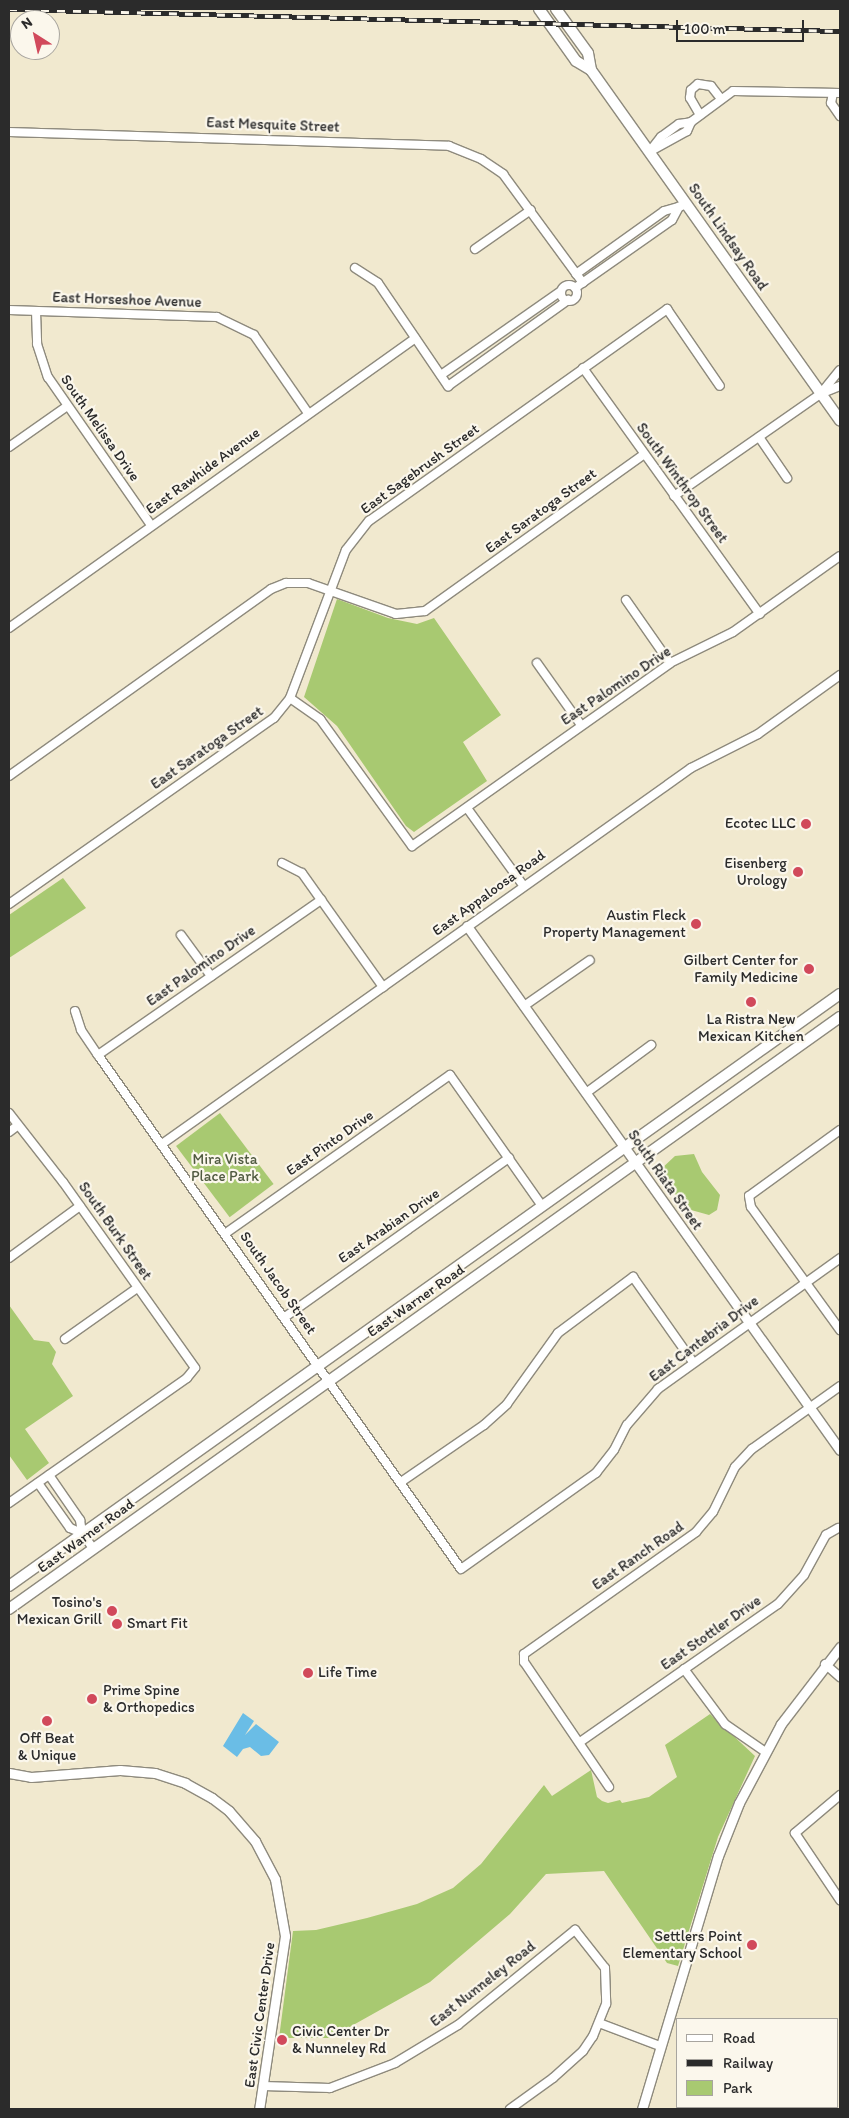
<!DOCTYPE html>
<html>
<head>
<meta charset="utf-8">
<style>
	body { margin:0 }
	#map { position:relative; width:849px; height:2118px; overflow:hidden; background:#f1e9cf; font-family:Itim,sans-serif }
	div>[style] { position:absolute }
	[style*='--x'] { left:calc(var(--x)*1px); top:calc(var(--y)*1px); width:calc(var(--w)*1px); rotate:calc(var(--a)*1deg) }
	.green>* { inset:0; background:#a8c971; transform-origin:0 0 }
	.water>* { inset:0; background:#6abde6 }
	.roads { filter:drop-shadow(1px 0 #8e8a7d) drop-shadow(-1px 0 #8e8a7d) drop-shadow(0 1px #8e8a7d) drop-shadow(0 -1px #8e8a7d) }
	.minor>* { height:8px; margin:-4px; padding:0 4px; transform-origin:4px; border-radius:4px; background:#fff }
	.minor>.ring { margin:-4px; padding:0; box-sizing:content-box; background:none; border:8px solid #fff; border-radius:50% }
	.tertiary>* { height:9px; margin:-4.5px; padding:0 4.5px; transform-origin:4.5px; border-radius:4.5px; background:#fff }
	.secondary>* { height:10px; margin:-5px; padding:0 5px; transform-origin:5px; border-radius:5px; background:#fff }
	.rail>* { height:4.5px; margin-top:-2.25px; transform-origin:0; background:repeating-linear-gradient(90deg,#fbf7ec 0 8px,#2b2b2b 0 16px); box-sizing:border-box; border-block:1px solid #2b2b2b }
	.dots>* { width:14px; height:14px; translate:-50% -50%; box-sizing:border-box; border:2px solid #fbf7ec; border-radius:50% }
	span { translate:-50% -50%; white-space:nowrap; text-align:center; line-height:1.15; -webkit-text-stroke:4.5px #fbf7ec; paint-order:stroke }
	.street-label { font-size:15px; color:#2b2b2b }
	.poi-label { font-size:15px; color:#2b2b2b }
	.right { translate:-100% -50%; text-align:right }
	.left { translate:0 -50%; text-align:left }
	.park-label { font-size:15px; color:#505a40 }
	.frame { position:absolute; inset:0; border:10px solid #2b2b2b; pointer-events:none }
	.legend { position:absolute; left:676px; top:2018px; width:162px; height:90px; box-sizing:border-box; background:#fbf7ec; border:1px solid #a8a59f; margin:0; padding:6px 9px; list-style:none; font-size:15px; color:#2b2b2b }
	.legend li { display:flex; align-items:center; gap:10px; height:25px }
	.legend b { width:25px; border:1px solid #a8a59f }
	.north { position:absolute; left:10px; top:10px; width:50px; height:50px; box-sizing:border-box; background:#fbf7ec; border:1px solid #a8a59f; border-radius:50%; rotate:325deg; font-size:14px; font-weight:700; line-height:20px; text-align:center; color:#2b2b2b }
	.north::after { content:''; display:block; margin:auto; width:18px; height:22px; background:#d1495b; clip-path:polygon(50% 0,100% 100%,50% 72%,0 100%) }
	.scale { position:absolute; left:676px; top:20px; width:128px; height:22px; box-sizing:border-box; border:2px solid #2b2b2b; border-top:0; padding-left:6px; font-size:15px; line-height:18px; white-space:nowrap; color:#2b2b2b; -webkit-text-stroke:4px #fbf7ec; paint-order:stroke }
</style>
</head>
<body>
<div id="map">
	<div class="green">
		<i style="clip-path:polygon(337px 599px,388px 618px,417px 624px,434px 618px,501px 715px,463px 742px,487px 781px,414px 832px,406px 826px,337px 726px,304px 697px)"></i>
		<i style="clip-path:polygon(63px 878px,86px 908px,9px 958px,9px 915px)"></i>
		<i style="left:220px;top:1113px;width:89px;height:55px;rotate:53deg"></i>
		<i style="clip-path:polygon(694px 1154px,702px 1172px,720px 1195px,717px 1210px,709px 1215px,684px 1208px,660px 1170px,675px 1156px)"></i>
		<i style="clip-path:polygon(9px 1305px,34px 1340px,49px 1342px,56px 1352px,52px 1364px,73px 1396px,25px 1429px,49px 1463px,27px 1480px,9px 1455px)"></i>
		<i style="clip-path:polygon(710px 1714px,755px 1756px,718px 1837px,678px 1966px,667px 1963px,604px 1871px,546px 1874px,510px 1914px,430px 1982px,330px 2038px,279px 2038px,293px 1931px,316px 1930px,367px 1918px,417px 1904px,453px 1888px,481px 1864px,544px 1785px,552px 1796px,591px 1770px,597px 1797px,602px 1801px,608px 1803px,620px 1800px,622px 1803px,649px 1797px,677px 1777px,665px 1745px)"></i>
	</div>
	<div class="water">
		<i style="clip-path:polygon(243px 1713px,254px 1721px,245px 1735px,256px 1724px,279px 1742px,269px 1755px,261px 1756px,250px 1747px,243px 1749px,237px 1757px,223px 1746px)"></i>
	</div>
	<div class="roads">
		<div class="minor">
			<i style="--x:833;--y:93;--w:10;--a:101"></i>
			<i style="--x:831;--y:103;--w:16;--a:55"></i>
			<i style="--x:700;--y:115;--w:20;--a:-120"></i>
			<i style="--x:690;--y:98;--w:8;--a:-83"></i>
			<i style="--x:691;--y:90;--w:9;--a:-41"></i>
			<i style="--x:698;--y:84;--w:13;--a:9"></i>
			<i style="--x:711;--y:86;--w:16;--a:52"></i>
			<i style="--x:9;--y:132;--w:440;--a:1.8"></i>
			<i style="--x:449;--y:146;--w:35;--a:22"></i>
			<i style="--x:481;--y:159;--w:27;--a:34"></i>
			<i style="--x:503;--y:174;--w:135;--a:53.7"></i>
			<i style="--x:650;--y:151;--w:18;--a:-52"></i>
			<i style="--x:661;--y:137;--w:22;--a:-36"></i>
			<i style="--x:679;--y:124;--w:12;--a:-9"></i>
			<i style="--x:649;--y:152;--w:43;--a:-28.9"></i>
			<i style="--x:687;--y:131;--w:10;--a:-66"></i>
			<i style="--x:691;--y:122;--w:52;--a:-36.4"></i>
			<i style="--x:733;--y:91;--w:107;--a:1.1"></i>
			<i style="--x:475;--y:249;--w:68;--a:-34.9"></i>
			<i style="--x:355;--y:268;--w:27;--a:33"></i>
			<i style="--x:378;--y:283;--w:125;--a:55.8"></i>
			<i style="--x:448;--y:386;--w:148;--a:-35.6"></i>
			<i style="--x:576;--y:274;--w:108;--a:-35.6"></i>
			<i style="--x:664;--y:211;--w:18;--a:-16"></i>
			<i class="ring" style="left:561px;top:285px;width:8px;height:8px"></i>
			<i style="--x:575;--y:288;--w:118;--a:-35"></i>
			<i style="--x:672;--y:220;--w:15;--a:-62"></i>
			<i style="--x:9;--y:310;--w:208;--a:1.9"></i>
			<i style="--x:217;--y:317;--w:41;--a:25.9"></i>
			<i style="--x:254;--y:335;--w:95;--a:55.3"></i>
			<i style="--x:36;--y:311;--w:33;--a:88"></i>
			<i style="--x:37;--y:344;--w:35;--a:72"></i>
			<i style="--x:48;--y:377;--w:180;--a:55.2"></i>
			<i style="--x:583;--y:368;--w:303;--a:54.3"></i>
			<i style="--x:441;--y:375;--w:146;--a:-35"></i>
			<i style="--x:822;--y:392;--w:28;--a:-51"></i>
			<i style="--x:759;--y:437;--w:50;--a:55.7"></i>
			<i style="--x:9;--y:447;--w:70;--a:-35.1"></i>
			<i style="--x:674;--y:496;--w:178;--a:-34.9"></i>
			<i style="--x:820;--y:394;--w:22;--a:-22"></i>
			<i style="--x:626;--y:600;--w:77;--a:55.1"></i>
			<i style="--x:9;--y:628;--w:499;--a:-35.5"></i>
			<i style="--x:537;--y:663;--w:76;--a:54.6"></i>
			<i style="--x:290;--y:698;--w:37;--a:35"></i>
			<i style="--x:320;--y:719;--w:157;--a:54.1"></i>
			<i style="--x:412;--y:846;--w:316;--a:-35.3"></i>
			<i style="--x:670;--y:663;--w:70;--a:-26.2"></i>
			<i style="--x:733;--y:632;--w:131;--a:-35.4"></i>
			<i style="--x:9;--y:776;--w:322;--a:-35.5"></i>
			<i style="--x:271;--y:589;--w:16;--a:-22"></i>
			<i style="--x:286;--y:583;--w:22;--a:0"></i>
			<i style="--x:308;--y:583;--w:93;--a:19.4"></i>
			<i style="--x:396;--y:614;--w:29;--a:-6"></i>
			<i style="--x:425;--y:611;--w:269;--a:-35.6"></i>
			<i style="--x:467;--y:808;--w:95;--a:54"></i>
			<i style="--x:282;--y:863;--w:22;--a:27"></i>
			<i style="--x:302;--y:873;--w:140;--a:54.6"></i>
			<i style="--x:9;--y:904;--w:324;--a:-35.1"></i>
			<i style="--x:274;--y:718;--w:26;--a:-51"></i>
			<i style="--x:290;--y:698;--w:158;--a:-69.3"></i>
			<i style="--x:346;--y:550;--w:37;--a:-52"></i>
			<i style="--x:369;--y:521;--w:366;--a:-35.4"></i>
			<i style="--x:667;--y:309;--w:93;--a:55.5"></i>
			<i style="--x:181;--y:935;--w:51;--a:53.8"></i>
			<i style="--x:524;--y:1006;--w:80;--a:-34.9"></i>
			<i style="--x:75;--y:1011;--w:20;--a:72"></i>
			<i style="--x:81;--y:1030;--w:30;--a:56"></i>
			<i style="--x:98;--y:1055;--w:629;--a:54.77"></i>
			<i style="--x:461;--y:1569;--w:166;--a:-35.4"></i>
			<i style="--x:596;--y:1473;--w:29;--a:-52"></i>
			<i style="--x:614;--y:1450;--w:28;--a:-63"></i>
			<i style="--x:627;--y:1425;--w:48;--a:-49.3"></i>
			<i style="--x:658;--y:1389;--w:224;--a:-35.7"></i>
			<i style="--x:98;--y:1055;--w:272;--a:-34.8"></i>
			<i style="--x:586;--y:1093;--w:81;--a:-36.4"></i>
			<i style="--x:9;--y:1113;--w:88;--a:52"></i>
			<i style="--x:63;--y:1182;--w:228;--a:54.6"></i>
			<i style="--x:195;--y:1368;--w:13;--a:129"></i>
			<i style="--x:187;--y:1378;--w:218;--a:144.9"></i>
			<i style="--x:840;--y:1130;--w:112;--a:144"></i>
			<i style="--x:749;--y:1196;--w:11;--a:80"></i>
			<i style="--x:751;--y:1207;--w:152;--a:54.1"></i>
			<i style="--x:9;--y:1132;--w:10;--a:-37"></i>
			<i style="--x:162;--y:1144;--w:649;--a:-35.4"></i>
			<i style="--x:691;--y:768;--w:75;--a:-26.9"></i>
			<i style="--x:758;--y:734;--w:101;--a:-35.7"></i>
			<i style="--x:226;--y:1233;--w:274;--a:-35.2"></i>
			<i style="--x:450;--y:1075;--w:160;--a:54.9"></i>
			<i style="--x:9;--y:1258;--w:88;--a:-36.2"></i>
			<i style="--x:285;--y:1317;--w:275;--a:-35.4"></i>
			<i style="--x:65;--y:1339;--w:88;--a:-35.3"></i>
			<i style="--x:49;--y:1475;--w:55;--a:55.4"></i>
			<i style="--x:80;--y:1520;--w:13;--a:81"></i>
			<i style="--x:401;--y:1482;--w:101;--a:-34.5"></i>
			<i style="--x:484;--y:1425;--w:31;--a:-42"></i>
			<i style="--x:507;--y:1404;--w:87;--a:-54.3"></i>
			<i style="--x:558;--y:1333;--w:94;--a:-36.7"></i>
			<i style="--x:633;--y:1277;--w:104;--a:54.8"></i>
			<i style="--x:38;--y:1483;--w:55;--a:54.6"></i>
			<i style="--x:70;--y:1528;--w:13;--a:23"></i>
			<i style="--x:82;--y:1533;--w:19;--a:54"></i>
			<i style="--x:825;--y:1664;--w:20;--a:41"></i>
			<i style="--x:684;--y:1669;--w:69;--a:53.3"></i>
			<i style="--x:725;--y:1724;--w:47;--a:34.7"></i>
			<i style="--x:580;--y:1742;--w:241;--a:-34.9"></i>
			<i style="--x:778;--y:1604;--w:39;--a:-48"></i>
			<i style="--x:804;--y:1575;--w:46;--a:-61.2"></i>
			<i style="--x:826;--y:1535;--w:14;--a:-30"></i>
			<i style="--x:609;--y:1787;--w:151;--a:-124.2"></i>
			<i style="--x:524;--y:1662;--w:8;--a:-90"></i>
			<i style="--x:524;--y:1654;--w:211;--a:-35.3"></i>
			<i style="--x:696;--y:1532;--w:26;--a:-50"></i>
			<i style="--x:713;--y:1512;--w:50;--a:-63.9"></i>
			<i style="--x:735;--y:1467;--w:25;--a:-47"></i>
			<i style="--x:752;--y:1449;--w:108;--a:-35.6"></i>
			<i style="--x:840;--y:1795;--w:59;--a:139.8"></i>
			<i style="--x:795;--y:1833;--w:81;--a:56.1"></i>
			<i style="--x:599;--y:2023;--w:65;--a:20.7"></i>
			<i style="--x:263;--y:2086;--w:67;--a:1.7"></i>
			<i style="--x:330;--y:2088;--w:70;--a:-21"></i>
			<i style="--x:395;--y:2063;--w:74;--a:-31.1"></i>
			<i style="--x:458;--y:2025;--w:151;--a:-39.1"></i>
			<i style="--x:575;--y:1930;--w:48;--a:51.7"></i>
			<i style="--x:605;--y:1968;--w:36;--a:88"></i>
			<i style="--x:606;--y:2004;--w:35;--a:112"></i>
			<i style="--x:593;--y:2036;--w:18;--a:124"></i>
			<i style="--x:583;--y:2051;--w:40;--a:138"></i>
			<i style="--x:553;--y:2078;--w:53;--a:144.2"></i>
		</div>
		<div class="tertiary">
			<i style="--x:467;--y:926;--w:643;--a:54.56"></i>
			<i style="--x:9;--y:1773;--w:22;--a:10"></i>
			<i style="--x:31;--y:1777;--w:89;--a:-4.5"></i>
			<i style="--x:120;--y:1770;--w:35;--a:5"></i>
			<i style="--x:155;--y:1773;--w:32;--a:18"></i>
			<i style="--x:185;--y:1783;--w:31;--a:29"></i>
			<i style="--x:212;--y:1798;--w:21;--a:37"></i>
			<i style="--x:229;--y:1811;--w:40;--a:49"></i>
			<i style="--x:255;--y:1841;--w:43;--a:62.2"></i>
			<i style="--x:275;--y:1879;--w:58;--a:80"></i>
			<i style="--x:285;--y:1936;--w:175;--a:98.5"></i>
			<i style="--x:642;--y:2109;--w:264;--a:-73.3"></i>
			<i style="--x:718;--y:1856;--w:57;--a:-68.4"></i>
			<i style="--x:739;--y:1803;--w:89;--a:-62"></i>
			<i style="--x:781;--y:1724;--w:97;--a:-52.5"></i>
		</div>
		<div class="secondary">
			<i style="--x:539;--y:9;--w:64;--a:54.6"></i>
			<i style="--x:576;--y:61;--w:17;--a:31"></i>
			<i style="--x:591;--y:70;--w:430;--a:54.6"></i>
			<i style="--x:556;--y:9;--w:54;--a:54"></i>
			<i style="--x:588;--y:53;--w:17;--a:80"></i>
			<i style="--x:9;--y:1586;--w:1020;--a:-35.47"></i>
			<i style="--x:9;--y:1609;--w:1020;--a:-35.47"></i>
		</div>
	</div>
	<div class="rail">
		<i style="--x:9;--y:9;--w:831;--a:1.52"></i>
	</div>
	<div class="dots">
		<i style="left:806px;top:824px;background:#d1495b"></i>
		<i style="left:798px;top:872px;background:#d1495b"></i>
		<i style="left:696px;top:924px;background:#d1495b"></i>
		<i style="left:809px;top:969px;background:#d1495b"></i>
		<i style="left:751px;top:1002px;background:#d1495b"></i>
		<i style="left:112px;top:1611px;background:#d1495b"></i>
		<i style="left:117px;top:1624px;background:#d1495b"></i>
		<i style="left:308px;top:1673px;background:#d1495b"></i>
		<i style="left:92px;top:1699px;background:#d1495b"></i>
		<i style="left:47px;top:1721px;background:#d1495b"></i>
		<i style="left:752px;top:1945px;background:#d1495b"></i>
		<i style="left:282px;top:2040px;background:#d1495b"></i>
	</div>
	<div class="street-label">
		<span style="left:273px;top:125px;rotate:2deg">East Mesquite Street</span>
		<span style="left:728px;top:237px;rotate:55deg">South Lindsay Road</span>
		<span style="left:127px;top:300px;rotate:2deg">East Horseshoe Avenue</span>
		<span style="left:100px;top:428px;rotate:55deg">South Melissa Drive</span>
		<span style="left:420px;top:469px;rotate:-36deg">East Sagebrush Street</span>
		<span style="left:203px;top:471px;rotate:-36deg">East Rawhide Avenue</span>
		<span style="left:682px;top:483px;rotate:54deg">South Winthrop Street</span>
		<span style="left:541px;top:511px;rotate:-36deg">East Saratoga Street</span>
		<span style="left:616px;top:686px;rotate:-34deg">East Palomino Drive</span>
		<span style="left:207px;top:748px;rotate:-35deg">East Saratoga Street</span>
		<span style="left:489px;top:893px;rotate:-36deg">East Appaloosa Road</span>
		<span style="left:201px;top:966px;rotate:-35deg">East Palomino Drive</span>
		<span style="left:330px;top:1143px;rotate:-35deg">East Pinto Drive</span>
		<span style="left:665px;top:1180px;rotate:55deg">South Riata Street</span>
		<span style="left:389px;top:1226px;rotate:-35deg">East Arabian Drive</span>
		<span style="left:115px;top:1231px;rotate:55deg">South Burk Street</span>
		<span style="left:278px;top:1283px;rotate:55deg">South Jacob Street</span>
		<span style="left:416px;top:1301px;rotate:-35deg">East Warner Road</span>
		<span style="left:704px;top:1339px;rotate:-37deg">East Cantebria Drive</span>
		<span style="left:86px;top:1536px;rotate:-36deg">East Warner Road</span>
		<span style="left:638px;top:1556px;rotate:-35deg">East Ranch Road</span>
		<span style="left:711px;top:1633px;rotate:-35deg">East Stottler Drive</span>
		<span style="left:483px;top:1984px;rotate:-38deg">East Nunneley Road</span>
		<span style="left:260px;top:2015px;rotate:-82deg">East Civic Center Drive</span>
	</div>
	<div class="poi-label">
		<span class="right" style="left:796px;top:824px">Ecotec LLC</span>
		<span class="right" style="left:787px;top:872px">Eisenberg<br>Urology</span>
		<span class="right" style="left:686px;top:924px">Austin Fleck<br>Property Management</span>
		<span class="right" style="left:798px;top:969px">Gilbert Center for<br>Family Medicine</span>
		<span style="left:751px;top:1028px">La Ristra New<br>Mexican Kitchen</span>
		<span class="right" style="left:102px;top:1611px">Tosino's<br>Mexican Grill</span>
		<span class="left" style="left:127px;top:1624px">Smart Fit</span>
		<span class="left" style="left:318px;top:1673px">Life Time</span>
		<span class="left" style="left:103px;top:1699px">Prime Spine<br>&amp; Orthopedics</span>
		<span style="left:47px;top:1747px">Off Beat<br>&amp; Unique</span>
		<span class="right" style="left:742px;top:1945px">Settlers Point<br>Elementary School</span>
		<span class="left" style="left:292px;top:2040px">Civic Center Dr<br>&amp; Nunneley Rd</span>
	</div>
	<div class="park-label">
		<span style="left:225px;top:1168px">Mira Vista<br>Place Park</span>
	</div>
	<div class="frame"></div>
	<ul class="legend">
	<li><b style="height:6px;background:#fff"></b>Road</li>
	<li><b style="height:6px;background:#2b2b2b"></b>Railway</li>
	<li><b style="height:14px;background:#a8c971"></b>Park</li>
	</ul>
	<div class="north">N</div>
	<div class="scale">100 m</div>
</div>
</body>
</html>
